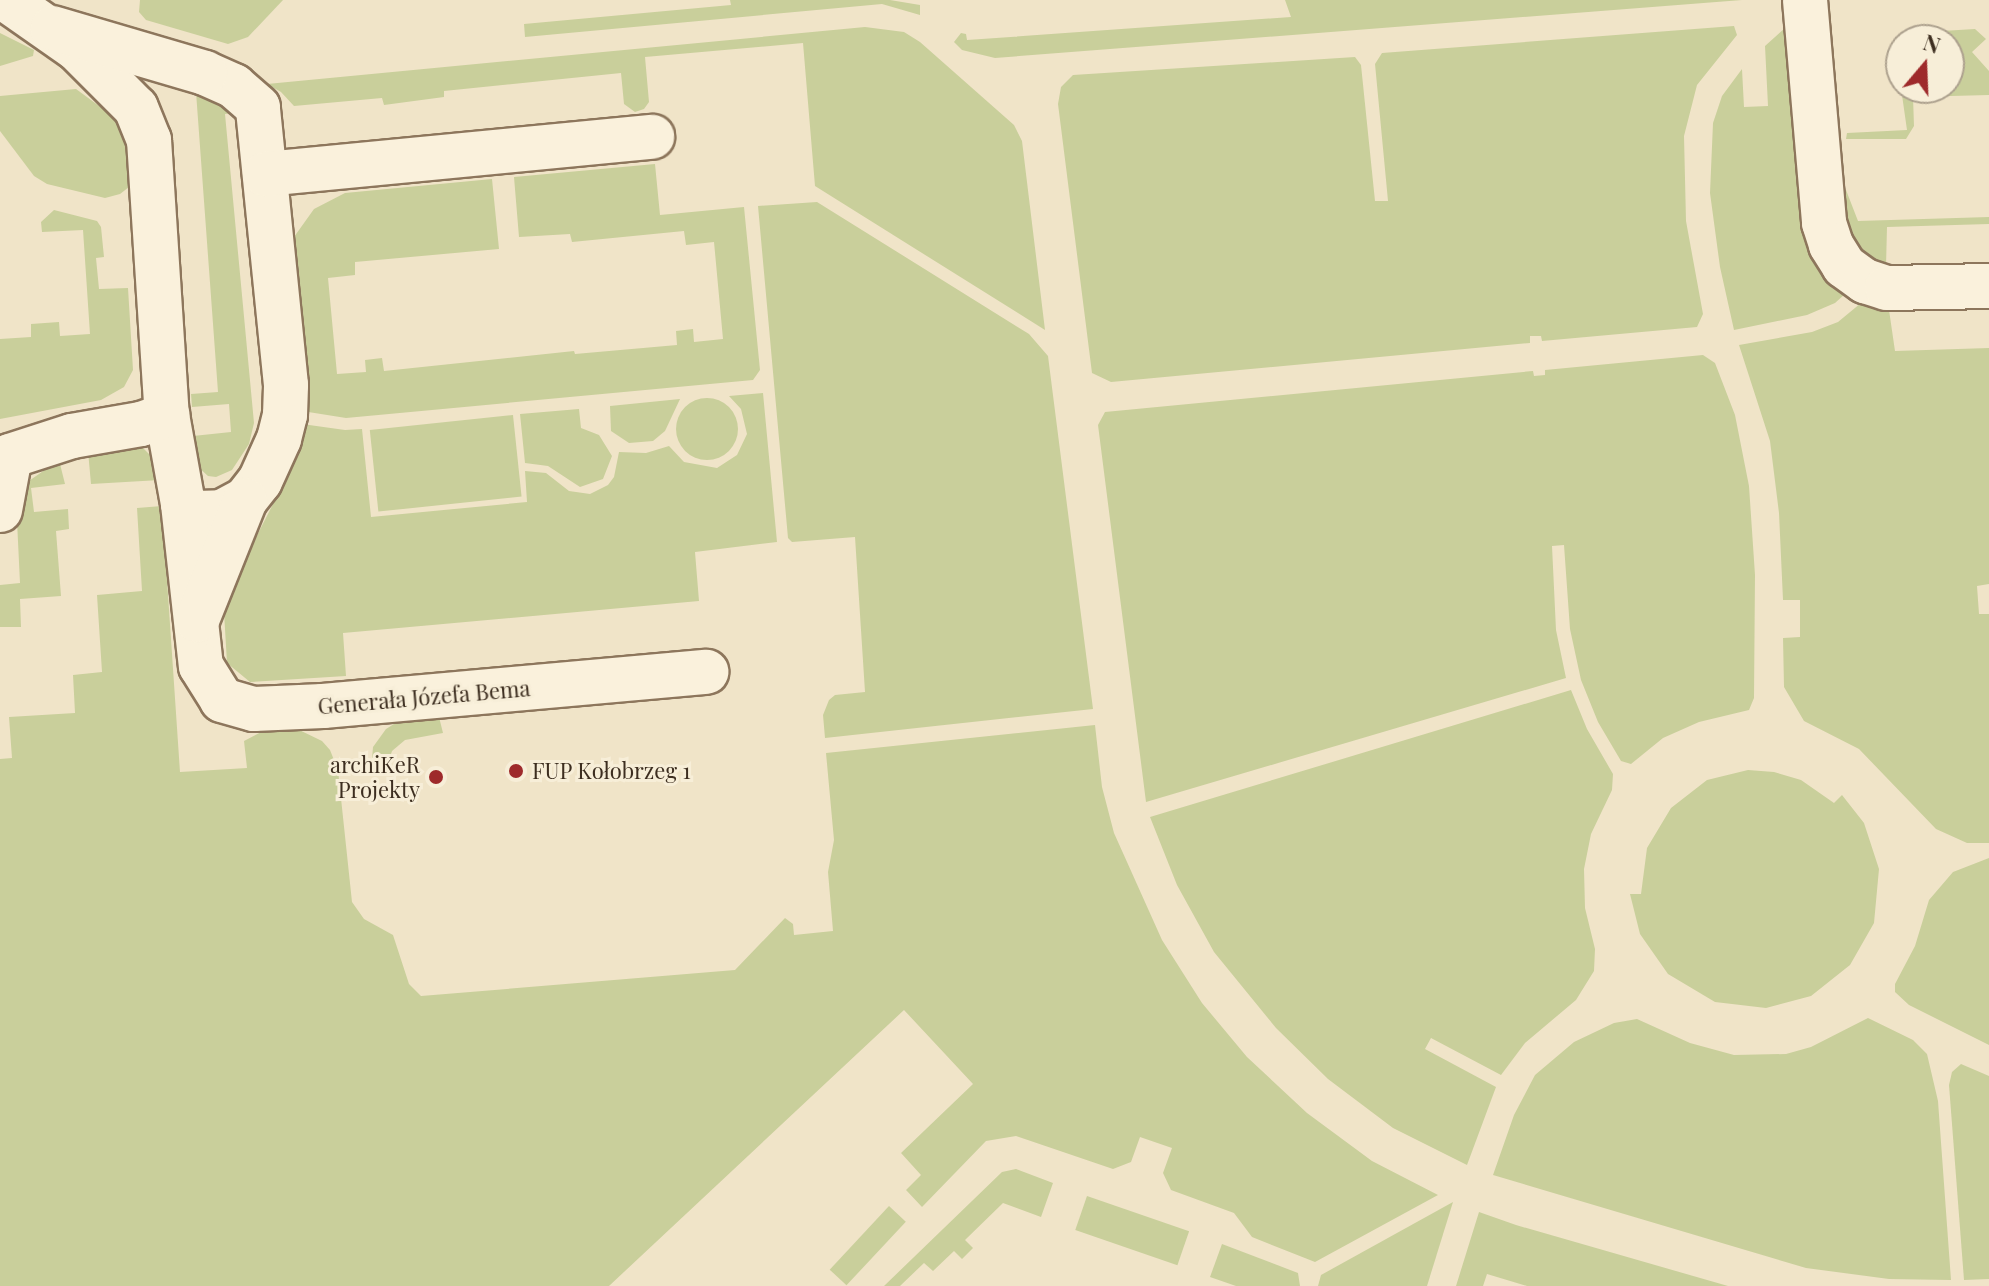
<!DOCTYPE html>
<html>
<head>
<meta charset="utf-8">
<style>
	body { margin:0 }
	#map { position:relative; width:1989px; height:1286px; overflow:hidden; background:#f0e4c8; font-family:"Playfair Display",serif }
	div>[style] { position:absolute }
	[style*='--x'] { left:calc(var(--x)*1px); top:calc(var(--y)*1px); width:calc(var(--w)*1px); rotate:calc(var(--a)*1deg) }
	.green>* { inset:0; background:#c9cf9b; transform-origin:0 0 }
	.round { border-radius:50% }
	.roads { filter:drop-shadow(2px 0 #8d765c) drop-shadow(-2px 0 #8d765c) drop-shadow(0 2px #8d765c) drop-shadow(0 -2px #8d765c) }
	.minor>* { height:44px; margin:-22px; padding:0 22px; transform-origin:22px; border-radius:22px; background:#faf1dc }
	.dots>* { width:22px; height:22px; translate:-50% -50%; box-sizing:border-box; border:4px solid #f7eed8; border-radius:50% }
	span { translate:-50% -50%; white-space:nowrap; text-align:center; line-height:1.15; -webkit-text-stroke:6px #f7eed8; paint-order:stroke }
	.street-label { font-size:22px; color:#3d2e20 }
	.poi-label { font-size:22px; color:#3d2e20 }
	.right { translate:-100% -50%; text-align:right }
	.left { translate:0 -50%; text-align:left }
	.north { position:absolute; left:1885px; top:24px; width:80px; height:80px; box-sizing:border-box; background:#f7eed8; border:2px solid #ada18e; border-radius:50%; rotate:19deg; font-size:22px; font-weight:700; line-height:32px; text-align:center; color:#3d2e20 }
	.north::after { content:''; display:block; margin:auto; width:28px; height:36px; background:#9e2a2b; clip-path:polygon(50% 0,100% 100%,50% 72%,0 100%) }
</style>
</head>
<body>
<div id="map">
	<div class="green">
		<i style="clip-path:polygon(140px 0,283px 0,248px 37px,228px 44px,146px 20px,139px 12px)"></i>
		<i style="clip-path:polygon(730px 0,890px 0,920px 5px,920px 15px,882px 4px,525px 37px,524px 24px,731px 5px)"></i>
		<i style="clip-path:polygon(1285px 0,1742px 0,995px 58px,962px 50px,954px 42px,961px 33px,966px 34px,967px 40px,1291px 17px)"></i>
		<i style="clip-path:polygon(1734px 26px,1737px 35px,1697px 85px,1684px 136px,1686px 221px,1703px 314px,1697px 327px,1542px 341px,1541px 336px,1530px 336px,1530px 343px,1111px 382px,1092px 373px,1058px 104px,1061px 87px,1073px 75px,1355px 57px,1361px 65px,1375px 201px,1388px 201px,1375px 64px,1382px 53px)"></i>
		<i style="clip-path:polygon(865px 27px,904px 32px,920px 42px,1014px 125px,1022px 141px,1045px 330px,815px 186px,803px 43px,645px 57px,649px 102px,644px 109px,635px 112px,624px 104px,621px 73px,444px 91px,444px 97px,384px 105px,382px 98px,294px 106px,281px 92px,267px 84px)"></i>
		<i style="clip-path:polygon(1785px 28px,1789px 28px,1845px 294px,1835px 303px,1807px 315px,1734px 330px,1720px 267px,1710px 193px,1713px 123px,1722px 96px,1742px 69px,1744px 107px,1768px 106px,1765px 46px)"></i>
		<i style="clip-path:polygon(1975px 29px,1986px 39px,1972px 52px,1989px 71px,1989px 95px,1913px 97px,1914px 126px,1906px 139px,1846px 139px,1847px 133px,1907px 130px,1901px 88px,1949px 88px,1949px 40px,1943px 40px,1942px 31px)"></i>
		<i style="clip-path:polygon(0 33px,34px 50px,33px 56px,0 66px)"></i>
		<i style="clip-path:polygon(76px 89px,125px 125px,138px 180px,120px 194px,105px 198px,47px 184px,34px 176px,0 131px,0 96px)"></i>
		<i style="clip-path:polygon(196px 92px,232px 113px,225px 114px,254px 423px,249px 444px,232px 470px,216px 477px,208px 476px,197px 466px,193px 436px,231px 432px,229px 404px,192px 407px,191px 394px,218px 392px)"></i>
		<i style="clip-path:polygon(655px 164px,660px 215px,744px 207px,760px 370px,753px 380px,346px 418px,302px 411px,290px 253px,294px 237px,314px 209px,345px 193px,492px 179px,499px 249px,355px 262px,355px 275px,328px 278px,337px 374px,366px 372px,365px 360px,382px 358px,384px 371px,574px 351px,575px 354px,677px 345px,676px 331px,693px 329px,694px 342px,723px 339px,714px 242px,686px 245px,684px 231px,572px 242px,570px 234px,519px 237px,514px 177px)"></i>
		<i style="clip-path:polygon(1842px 189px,1846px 190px,1858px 221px,1989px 217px,1989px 224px,1887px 227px,1886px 267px,1858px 252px,1845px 228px)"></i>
		<i style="clip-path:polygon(817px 202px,1029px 334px,1048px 356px,1093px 709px,825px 738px,823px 715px,829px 700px,835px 695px,865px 692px,855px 537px,792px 542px,788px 538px,758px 206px)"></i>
		<i style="clip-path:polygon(54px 210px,97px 221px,101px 227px,104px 257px,96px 258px,99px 289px,128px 288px,133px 370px,124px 387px,101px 400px,0 419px,0 339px,31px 337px,31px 324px,59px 322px,60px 336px,90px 334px,83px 230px,42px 232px,41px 222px)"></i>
		<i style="clip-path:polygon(1861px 303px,1889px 310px,1895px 351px,1989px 348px,1989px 584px,1977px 586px,1979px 614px,1989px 614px,1989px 843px,1967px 843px,1936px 829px,1859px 749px,1804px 721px,1784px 687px,1783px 638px,1800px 637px,1800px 600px,1783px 600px,1779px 513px,1770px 441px,1739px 345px,1812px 332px,1838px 322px)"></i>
		<i style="clip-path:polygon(1703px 355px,1715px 363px,1735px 415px,1749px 486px,1755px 575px,1754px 698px,1749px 710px,1699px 722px,1663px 738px,1631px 764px,1621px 761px,1598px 722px,1581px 680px,1570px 629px,1564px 545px,1552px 546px,1556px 630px,1566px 678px,1146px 802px,1098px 425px,1105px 412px,1533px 371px,1534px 376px,1545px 375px,1545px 370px)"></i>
		<i style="clip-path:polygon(763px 393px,777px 542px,695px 552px,699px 601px,343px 633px,346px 676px,250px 682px,227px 663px,224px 612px,246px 557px,296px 459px,302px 424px,345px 430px,362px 429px,371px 517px,527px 502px,525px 471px,546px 473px,569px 491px,590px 494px,608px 485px,614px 477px,619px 452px,646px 453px,669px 446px,684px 462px,717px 468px,737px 455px,747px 434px,741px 409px,729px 396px)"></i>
		<i class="round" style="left:676px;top:398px;width:62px;height:62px"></i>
		<i style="clip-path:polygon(680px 399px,665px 431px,653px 441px,629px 443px,611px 431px,610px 406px)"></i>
		<i style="clip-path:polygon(579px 409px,581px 428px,599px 435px,612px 456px,603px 479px,580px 487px,548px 466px,525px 463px,520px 414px)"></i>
		<i style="left:513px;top:415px;width:82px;height:144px;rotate:84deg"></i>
		<i style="clip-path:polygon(142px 447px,153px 458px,160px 480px,91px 484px,88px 451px)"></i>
		<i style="clip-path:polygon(59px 460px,65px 484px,31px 488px,34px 512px,68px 509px,69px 529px,56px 531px,61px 596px,20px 599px,21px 627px,0 627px,0 585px,20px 583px,17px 521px,29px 487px,26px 483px)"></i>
		<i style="clip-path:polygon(162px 506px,180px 772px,247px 768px,244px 741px,267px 729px,291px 726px,322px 741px,330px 750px,338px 770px,352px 902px,364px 919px,393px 935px,409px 984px,421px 996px,735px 970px,785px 918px,793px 924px,794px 935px,833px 931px,828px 872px,834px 840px,826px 753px,1095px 725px,1102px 787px,1114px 833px,1162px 940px,1202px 1003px,1247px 1057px,1307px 1113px,1372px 1161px,1438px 1195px,1315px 1262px,1252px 1237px,1234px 1213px,1171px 1190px,1163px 1173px,1172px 1148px,1140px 1137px,1131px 1162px,1113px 1169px,1016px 1136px,986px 1141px,922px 1207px,906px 1190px,921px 1175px,901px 1153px,973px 1084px,904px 1010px,609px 1286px,0 1286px,0 759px,12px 758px,9px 717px,75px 713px,73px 675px,102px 672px,97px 595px,142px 591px,137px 508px)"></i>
		<i style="clip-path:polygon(1571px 690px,1587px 729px,1613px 774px,1612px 790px,1591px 834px,1584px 869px,1585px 908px,1595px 949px,1594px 971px,1576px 1000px,1525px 1043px,1501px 1075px,1431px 1038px,1425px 1049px,1496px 1087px,1467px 1165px,1393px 1128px,1328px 1079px,1276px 1028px,1214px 952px,1177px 885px,1150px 817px)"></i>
		<i style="clip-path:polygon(439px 717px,443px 733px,405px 740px,392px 751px,387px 766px,371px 771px,373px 747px,386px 729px,402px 719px)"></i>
		<i style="clip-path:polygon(1748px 770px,1774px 772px,1801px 780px,1834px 803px,1842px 795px,1864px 823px,1879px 869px,1874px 923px,1850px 965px,1811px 996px,1766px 1008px,1715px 1002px,1668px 974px,1640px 934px,1630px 894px,1641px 894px,1647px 848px,1671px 808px,1707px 780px)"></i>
		<i style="clip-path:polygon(1989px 858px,1989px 1045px,1909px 1005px,1895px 992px,1895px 984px,1915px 946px,1929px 900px,1953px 872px)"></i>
		<i style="clip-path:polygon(1637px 1019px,1690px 1043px,1734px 1055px,1786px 1054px,1811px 1047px,1868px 1018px,1913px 1040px,1927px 1054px,1938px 1101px,1951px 1280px,1889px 1279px,1806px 1268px,1493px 1175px,1514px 1115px,1535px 1075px,1574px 1042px,1614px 1023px)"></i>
		<i style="clip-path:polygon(1961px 1064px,1989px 1076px,1989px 1279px,1964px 1280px,1949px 1085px,1952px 1072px)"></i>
		<i style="clip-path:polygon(1016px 1169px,1053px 1183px,1041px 1217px,1003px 1203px,965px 1240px,973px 1248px,962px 1259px,954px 1251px,933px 1271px,924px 1263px,900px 1286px,884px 1286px,1002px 1172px)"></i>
		<i style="left:1087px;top:1196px;width:108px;height:36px;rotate:19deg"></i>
		<i style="clip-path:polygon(1453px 1202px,1427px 1286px,1318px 1286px,1321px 1275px)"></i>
		<i style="left:889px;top:1206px;width:23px;height:87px;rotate:43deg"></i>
		<i style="clip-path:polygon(1479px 1212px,1516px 1225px,1728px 1286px,1527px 1286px,1487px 1274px,1483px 1286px,1456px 1286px)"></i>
		<i style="clip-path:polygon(1222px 1244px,1298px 1273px,1300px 1286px,1236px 1286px,1210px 1277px)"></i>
	</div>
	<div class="roads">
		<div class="minor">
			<i style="--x:7;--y:0;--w:85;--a:35"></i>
			<i style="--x:77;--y:49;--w:83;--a:45"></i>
			<i style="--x:136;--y:108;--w:35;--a:68"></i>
			<i style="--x:149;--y:140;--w:276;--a:86.3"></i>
			<i style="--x:167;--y:415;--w:90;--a:79.8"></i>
			<i style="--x:183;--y:504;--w:17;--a:33"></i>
			<i style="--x:197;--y:513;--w:25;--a:-2"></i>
			<i style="--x:222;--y:512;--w:26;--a:-28"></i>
			<i style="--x:245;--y:500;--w:24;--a:-52"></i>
			<i style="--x:260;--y:481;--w:46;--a:-65.7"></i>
			<i style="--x:279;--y:439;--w:25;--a:-76"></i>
			<i style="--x:285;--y:415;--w:30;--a:-88"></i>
			<i style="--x:286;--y:385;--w:279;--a:-95.8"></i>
			<i style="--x:258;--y:107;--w:32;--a:-139"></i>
			<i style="--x:234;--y:86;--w:32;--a:-156"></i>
			<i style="--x:205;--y:73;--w:159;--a:-163.6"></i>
			<i style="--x:1805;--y:0;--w:224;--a:85.1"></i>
			<i style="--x:1824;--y:223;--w:23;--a:72"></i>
			<i style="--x:1831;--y:245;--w:25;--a:58"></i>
			<i style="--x:1844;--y:266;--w:26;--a:36"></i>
			<i style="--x:1865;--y:281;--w:23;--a:18"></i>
			<i style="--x:1887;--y:288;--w:102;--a:-1.1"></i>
			<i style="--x:265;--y:174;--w:389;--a:-5.5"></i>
			<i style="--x:10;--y:456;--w:65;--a:-17.9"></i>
			<i style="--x:72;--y:436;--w:70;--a:-9.9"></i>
			<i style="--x:141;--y:424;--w:28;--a:-19"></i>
			<i style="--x:183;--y:504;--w:163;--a:83.7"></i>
			<i style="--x:201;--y:666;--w:40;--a:58"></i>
			<i style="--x:222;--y:700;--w:33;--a:16"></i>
			<i style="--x:254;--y:709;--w:69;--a:-2.5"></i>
			<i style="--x:323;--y:706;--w:385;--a:-5.1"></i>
			<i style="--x:0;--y:510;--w:55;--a:-79.5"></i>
			<i style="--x:197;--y:620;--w:129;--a:-68.2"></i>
		</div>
	</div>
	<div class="dots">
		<i style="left:516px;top:771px;background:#9e2a2b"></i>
		<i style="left:436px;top:777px;background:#9e2a2b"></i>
	</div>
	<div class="street-label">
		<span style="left:424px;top:697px;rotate:-5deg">Generała Józefa Bema</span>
	</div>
	<div class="poi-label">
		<span class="right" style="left:420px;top:777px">archiKeR<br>Projekty</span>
		<span class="left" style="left:532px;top:771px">FUP Kołobrzeg 1</span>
	</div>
	<div class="north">N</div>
</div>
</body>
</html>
